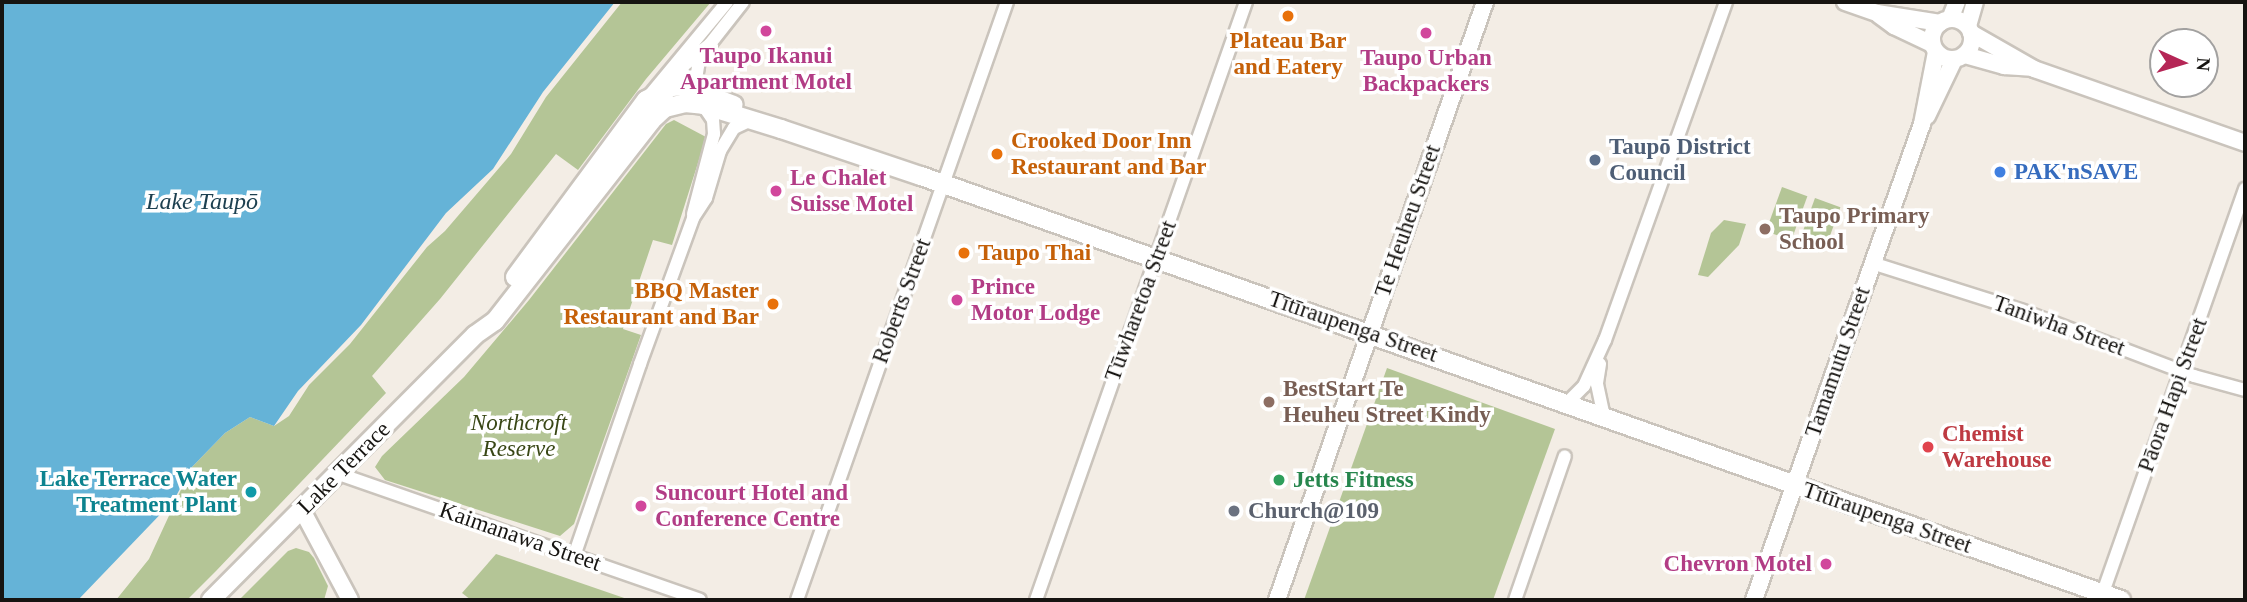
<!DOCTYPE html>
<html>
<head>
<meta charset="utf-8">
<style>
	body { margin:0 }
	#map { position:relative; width:2247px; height:602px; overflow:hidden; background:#f3ede5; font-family:Georgia,serif }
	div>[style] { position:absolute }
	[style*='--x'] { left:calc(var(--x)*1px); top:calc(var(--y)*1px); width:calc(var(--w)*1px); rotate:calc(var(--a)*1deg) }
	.green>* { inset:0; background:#b4c596; transform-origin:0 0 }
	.water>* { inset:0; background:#65b3d7 }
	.roads { filter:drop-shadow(2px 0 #cac4bc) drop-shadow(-2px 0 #cac4bc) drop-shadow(0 2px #cac4bc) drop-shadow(0 -2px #cac4bc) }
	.minor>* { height:12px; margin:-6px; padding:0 6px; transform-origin:6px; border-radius:6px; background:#fff }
	.tertiary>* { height:16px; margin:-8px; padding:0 8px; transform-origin:8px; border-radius:8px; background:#fff }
	.tertiary>.ring { margin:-8px; padding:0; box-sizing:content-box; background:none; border:16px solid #fff; border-radius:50% }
	.secondary>* { height:18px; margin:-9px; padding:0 9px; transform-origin:9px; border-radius:9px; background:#fff }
	.dots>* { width:19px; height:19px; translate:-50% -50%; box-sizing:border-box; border:4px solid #fff; border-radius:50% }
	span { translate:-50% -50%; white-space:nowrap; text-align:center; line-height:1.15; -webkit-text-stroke:7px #fff; paint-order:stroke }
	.food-label { font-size:23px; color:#c56008; font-weight:700 }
	.left { translate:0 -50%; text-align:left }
	.right { translate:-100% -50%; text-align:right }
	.hotel-label { font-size:23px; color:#b23c85; font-weight:700 }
	.service-label { font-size:23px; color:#4e5e75; font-weight:700 }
	.shop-label { font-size:23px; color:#366cbe; font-weight:700 }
	.education-label { font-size:23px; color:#785e54; font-weight:700 }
	.street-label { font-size:23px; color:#161411 }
	.park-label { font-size:23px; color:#394716; font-style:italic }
	.health-label { font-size:23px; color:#be3a42; font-weight:700 }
	.culture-label { font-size:23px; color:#0d838f; font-weight:700 }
	.leisure-label { font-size:23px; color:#27864d; font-weight:700 }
	.worship-label { font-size:23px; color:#5b616d; font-weight:700 }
	.water-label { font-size:24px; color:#1d4050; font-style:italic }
	.frame { position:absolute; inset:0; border:4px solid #161411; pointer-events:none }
	.north { position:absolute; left:2149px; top:28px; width:70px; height:70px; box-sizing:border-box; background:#fff; border:2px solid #a2a1a0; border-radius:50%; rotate:94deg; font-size:19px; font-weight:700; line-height:28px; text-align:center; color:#161411 }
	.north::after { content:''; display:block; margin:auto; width:24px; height:32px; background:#b52656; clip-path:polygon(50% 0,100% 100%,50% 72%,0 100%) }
</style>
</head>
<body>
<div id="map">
	<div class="green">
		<i style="clip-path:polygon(622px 2px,711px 2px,646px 79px,578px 170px,556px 154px,440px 299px,372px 376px,386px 393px,216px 571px,187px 600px,116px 600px,149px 559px,191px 468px,225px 433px,250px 417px,274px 426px,289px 416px,309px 385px,350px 344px,427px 247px,445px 231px,511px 154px,546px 97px)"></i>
		<i style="clip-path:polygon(674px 120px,706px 137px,704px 144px,672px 245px,653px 240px,623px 329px,641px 335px,574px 524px,560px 536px,385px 480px,375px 467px,382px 456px,464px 377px,529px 300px,666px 124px)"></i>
		<i style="left:1782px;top:187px;width:27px;height:47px;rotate:20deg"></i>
		<i style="left:1815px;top:198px;width:27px;height:48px;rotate:20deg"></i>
		<i style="clip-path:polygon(1724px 220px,1746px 224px,1739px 245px,1708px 277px,1698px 275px,1711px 233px)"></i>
		<i style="clip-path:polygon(1387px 368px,1555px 429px,1493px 600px,1304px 600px)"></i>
		<i style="clip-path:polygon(296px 548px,309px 552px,314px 558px,328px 586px,324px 600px,239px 600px,288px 551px)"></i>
		<i style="clip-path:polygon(496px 554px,630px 600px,471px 600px,462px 593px)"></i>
	</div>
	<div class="water">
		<i style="clip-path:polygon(2px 2px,615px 2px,543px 92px,493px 169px,446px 213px,361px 325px,298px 391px,274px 426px,250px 417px,225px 433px,191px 468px,174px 500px,78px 600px,2px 600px)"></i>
	</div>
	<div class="roads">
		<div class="minor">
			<i style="--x:700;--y:54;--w:25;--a:99"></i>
			<i style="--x:696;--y:79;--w:19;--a:47"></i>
			<i style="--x:649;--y:96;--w:122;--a:-50.3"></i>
			<i style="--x:640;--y:123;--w:40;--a:-47"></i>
			<i style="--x:667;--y:94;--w:32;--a:-60"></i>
			<i style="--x:683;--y:66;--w:35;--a:-39"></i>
			<i style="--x:710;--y:44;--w:53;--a:-51.8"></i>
			<i style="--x:693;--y:214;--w:83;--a:-75.3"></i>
			<i style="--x:714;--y:134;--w:14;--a:-94"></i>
			<i style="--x:713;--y:120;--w:18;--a:-124"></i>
			<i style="--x:1872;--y:263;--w:158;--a:17.6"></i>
			<i style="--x:2023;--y:311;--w:183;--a:20.8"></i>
			<i style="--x:2194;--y:376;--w:53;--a:15.4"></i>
			<i style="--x:1600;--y:364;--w:20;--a:99"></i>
			<i style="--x:1597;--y:384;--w:34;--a:78"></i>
			<i style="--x:1567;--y:403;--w:24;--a:-45"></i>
			<i style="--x:1584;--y:386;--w:51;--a:-65.5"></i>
			<i style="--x:1605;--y:340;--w:359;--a:-70.3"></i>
			<i style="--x:339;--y:474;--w:382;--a:19.2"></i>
			<i style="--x:574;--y:556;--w:203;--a:-71"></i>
			<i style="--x:640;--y:364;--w:155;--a:-70"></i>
			<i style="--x:693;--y:218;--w:24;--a:-57"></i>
			<i style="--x:706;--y:198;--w:49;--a:-73.4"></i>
			<i style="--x:720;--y:151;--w:27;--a:-59"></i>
			<i style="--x:734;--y:128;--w:17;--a:-25"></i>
			<i style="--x:2101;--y:598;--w:434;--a:-70.6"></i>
			<i style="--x:797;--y:600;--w:634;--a:-70.65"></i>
			<i style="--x:1036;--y:600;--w:634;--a:-70.65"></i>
			<i style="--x:1515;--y:600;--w:152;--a:-70.9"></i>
		</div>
		<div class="tertiary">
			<i style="--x:1845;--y:2;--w:34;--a:19"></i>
			<i style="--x:1877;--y:13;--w:64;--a:9"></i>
			<i style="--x:1879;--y:15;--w:19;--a:36"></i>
			<i style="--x:1894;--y:26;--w:42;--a:25.3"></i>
			<i class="ring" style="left:1932px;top:19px;width:24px;height:24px"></i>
			<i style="--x:1950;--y:19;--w:18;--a:-68"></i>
			<i style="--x:1968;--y:26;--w:25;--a:-74"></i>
			<i style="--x:1971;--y:33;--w:73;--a:29.7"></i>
			<i style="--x:2034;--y:69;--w:224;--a:19.3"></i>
			<i style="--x:1965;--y:55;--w:41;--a:15.8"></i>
			<i style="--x:2004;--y:66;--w:27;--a:4"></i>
			<i style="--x:1927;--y:116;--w:62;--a:-64.3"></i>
			<i style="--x:302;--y:510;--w:102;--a:61.9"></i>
			<i style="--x:1277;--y:600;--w:633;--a:-70.82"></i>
			<i style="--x:1754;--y:600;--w:505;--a:-70.56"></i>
			<i style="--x:1922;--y:124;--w:73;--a:-79"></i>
		</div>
		<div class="secondary">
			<i style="--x:515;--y:277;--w:220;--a:-53.5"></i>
			<i style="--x:646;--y:100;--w:29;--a:-27"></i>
			<i style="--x:672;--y:87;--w:11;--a:-5"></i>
			<i style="--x:683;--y:86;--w:54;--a:20.4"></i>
			<i style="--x:211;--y:600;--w:374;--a:-45.1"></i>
			<i style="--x:475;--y:335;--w:24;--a:-35"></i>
			<i style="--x:495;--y:321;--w:254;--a:-52"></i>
			<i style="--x:651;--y:121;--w:19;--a:-43"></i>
			<i style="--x:665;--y:108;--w:21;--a:-14"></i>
			<i style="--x:685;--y:103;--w:18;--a:6"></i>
			<i style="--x:703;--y:105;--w:82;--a:17.1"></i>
			<i style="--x:781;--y:129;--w:148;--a:18.6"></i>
			<i style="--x:921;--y:176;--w:1273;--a:19.46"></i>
		</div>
	</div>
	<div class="dots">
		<i style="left:1288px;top:16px;background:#e8710a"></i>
		<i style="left:766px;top:31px;background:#d1479c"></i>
		<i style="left:1426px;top:33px;background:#d1479c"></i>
		<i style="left:997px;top:154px;background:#e8710a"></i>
		<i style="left:1595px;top:160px;background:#5c6f8a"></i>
		<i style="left:2000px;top:172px;background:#3f7fe0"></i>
		<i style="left:776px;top:191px;background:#d1479c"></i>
		<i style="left:1765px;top:229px;background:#8d6e63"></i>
		<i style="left:964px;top:253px;background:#e8710a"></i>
		<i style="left:957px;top:300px;background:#d1479c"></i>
		<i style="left:773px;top:304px;background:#e8710a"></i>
		<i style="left:1269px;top:402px;background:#8d6e63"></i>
		<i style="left:1928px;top:447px;background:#e0444e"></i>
		<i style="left:1279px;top:480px;background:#2e9e5b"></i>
		<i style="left:251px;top:492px;background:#0f9aa8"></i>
		<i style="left:641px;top:506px;background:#d1479c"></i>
		<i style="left:1234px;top:511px;background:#6b7280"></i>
		<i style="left:1826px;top:564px;background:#d1479c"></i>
	</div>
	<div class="food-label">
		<span style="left:1288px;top:54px">Plateau Bar<br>and Eatery</span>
		<span class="left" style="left:1011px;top:154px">Crooked Door Inn<br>Restaurant and Bar</span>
		<span class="left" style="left:978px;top:253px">Taupo Thai</span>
		<span class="right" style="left:759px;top:304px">BBQ Master<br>Restaurant and Bar</span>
	</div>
	<div class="hotel-label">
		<span style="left:766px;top:69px">Taupo Ikanui<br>Apartment Motel</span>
		<span style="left:1426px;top:71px">Taupo Urban<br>Backpackers</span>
		<span class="left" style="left:790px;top:191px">Le Chalet<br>Suisse Motel</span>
		<span class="left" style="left:971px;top:300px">Prince<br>Motor Lodge</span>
		<span class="left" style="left:655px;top:506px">Suncourt Hotel and<br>Conference Centre</span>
		<span class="right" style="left:1812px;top:564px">Chevron Motel</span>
	</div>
	<div class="service-label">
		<span class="left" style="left:1609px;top:160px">Taupō District<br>Council</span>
	</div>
	<div class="shop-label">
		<span class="left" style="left:2014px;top:172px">PAK'nSAVE</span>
	</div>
	<div class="education-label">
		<span class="left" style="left:1779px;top:229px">Taupo Primary<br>School</span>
		<span class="left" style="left:1283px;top:402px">BestStart Te<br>Heuheu Street Kindy</span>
	</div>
	<div class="street-label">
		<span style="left:1408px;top:221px;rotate:-71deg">Te Heuheu Street</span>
		<span style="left:902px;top:301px;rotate:-70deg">Roberts Street</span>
		<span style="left:1141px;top:301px;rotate:-70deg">Tūwharetoa Street</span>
		<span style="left:2059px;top:326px;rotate:20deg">Taniwha Street</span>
		<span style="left:1353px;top:327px;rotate:19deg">Tītīraupenga Street</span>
		<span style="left:1838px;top:362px;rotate:-71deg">Tamamutu Street</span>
		<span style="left:2173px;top:395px;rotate:-70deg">Pāora Hapi Street</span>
		<span style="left:344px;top:468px;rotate:-45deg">Lake Terrace</span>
		<span style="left:1887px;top:518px;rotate:19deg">Tītīraupenga Street</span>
		<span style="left:520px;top:537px;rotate:19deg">Kaimanawa Street</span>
	</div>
	<div class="park-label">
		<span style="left:519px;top:436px">Northcroft<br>Reserve</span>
	</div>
	<div class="health-label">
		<span class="left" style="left:1942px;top:447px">Chemist<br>Warehouse</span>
	</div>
	<div class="culture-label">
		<span class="right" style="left:237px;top:492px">Lake Terrace Water<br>Treatment Plant</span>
	</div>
	<div class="leisure-label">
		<span class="left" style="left:1293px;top:480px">Jetts Fitness</span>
	</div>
	<div class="worship-label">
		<span class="left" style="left:1248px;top:511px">Church@109</span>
	</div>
	<div class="water-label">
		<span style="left:202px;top:202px">Lake Taupō</span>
	</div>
	<div class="frame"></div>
	<div class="north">N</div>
</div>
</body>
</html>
